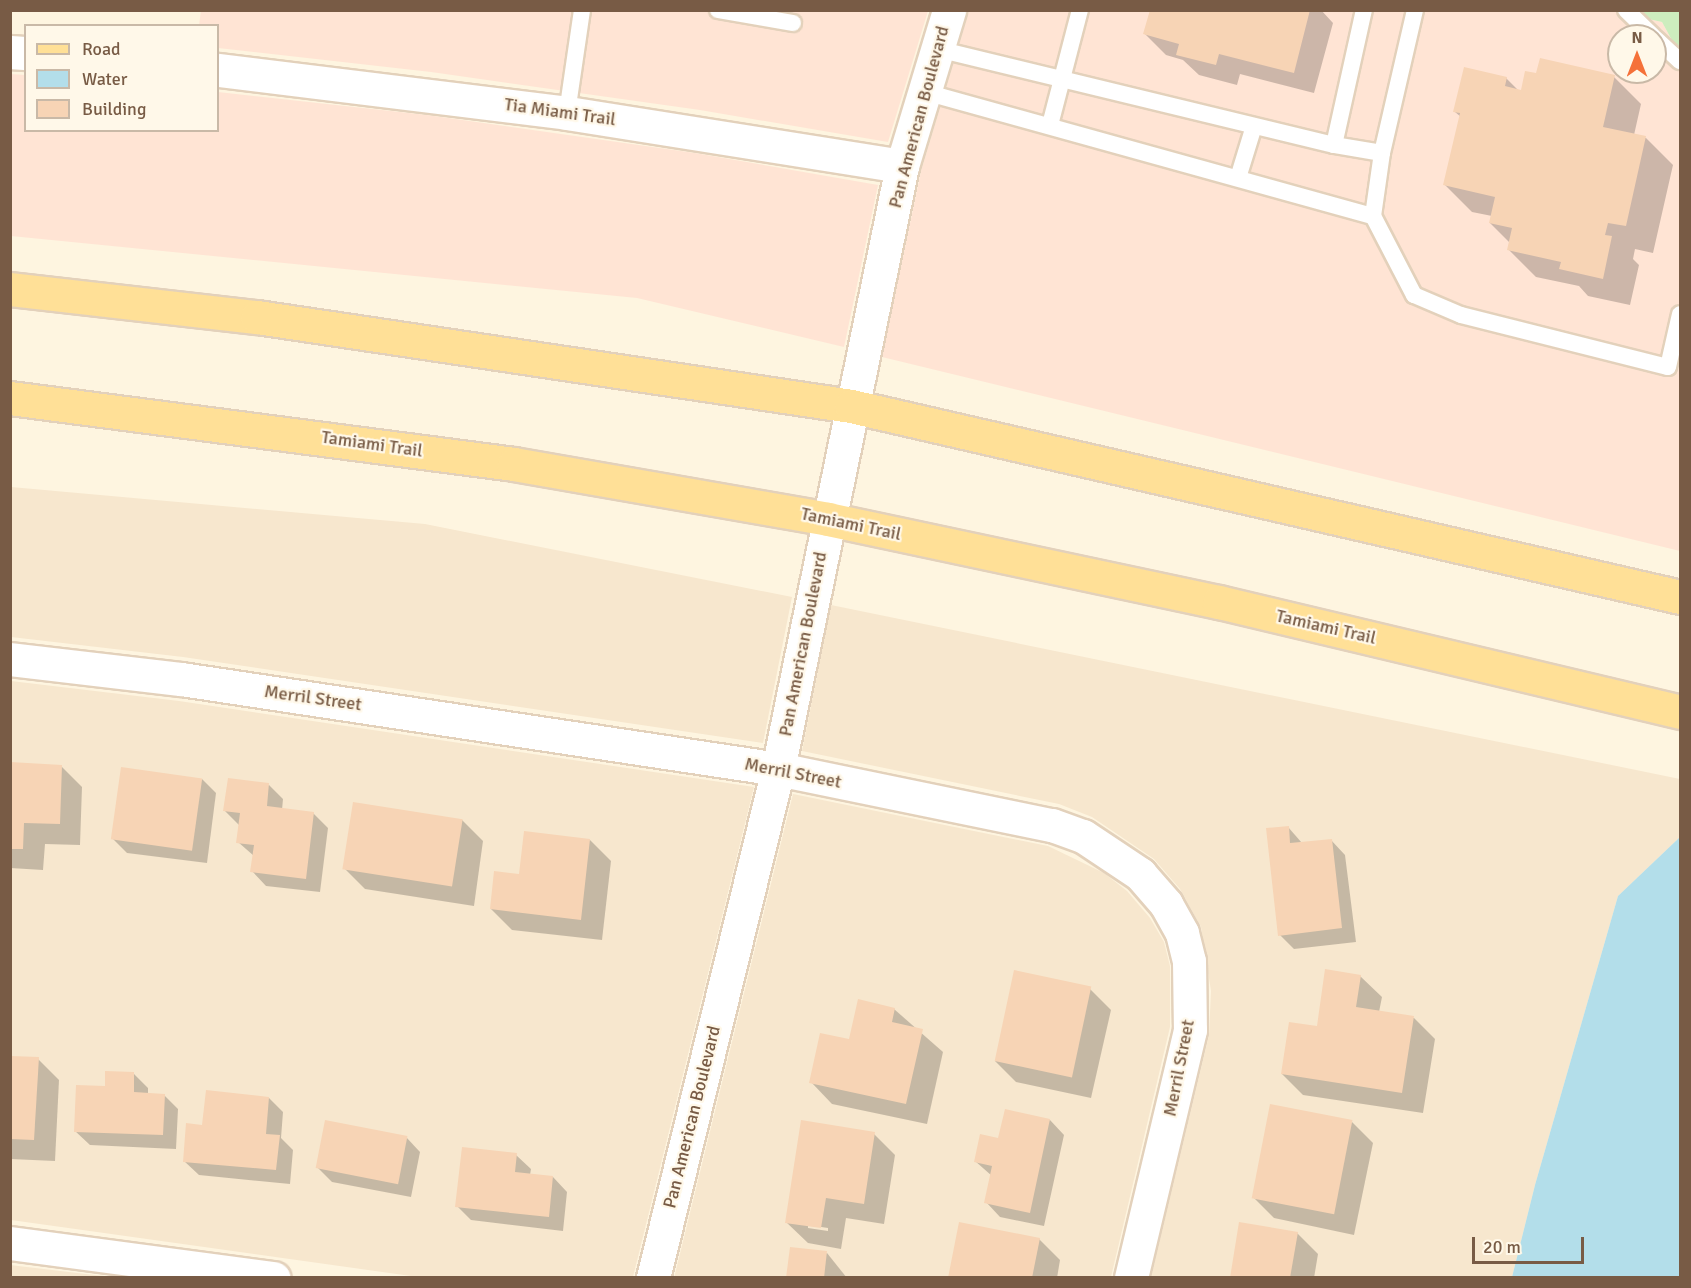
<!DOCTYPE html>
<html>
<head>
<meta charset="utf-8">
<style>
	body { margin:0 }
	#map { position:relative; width:1691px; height:1288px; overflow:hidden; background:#fef5e0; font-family:Signika,sans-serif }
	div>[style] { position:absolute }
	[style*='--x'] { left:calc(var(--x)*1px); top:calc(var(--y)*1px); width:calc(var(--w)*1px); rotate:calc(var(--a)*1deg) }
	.residential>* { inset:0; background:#f7e7ce }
	.commercial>* { inset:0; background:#ffe4d4 }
	.green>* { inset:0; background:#cdedbe }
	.water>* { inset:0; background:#b3deea }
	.shadow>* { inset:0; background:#0003 }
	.building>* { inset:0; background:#f7d4b5; transform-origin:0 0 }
	.roads { filter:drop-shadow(2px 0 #e3d1bb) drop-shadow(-2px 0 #e3d1bb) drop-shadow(0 2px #e3d1bb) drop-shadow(0 -2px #e3d1bb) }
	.service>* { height:16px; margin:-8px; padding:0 8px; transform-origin:8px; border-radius:8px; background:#fff }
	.minor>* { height:33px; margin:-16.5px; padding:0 16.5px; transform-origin:16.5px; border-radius:16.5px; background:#fff }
	.tertiary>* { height:33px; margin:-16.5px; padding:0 16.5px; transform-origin:16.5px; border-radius:16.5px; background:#fff }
	.primary>* { height:33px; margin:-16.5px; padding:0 16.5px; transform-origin:16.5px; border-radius:16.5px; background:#ffe097 }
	span { translate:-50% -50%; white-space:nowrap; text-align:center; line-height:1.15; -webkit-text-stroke:4.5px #fff8e9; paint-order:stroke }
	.street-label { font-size:18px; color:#785b45 }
	.frame { position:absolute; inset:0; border:12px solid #785b45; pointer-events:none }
	.legend { position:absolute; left:24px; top:24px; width:195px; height:108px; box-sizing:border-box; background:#fff8e9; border:2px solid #c9b9a7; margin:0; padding:8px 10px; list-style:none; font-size:18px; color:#785b45 }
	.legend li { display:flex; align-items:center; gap:12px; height:30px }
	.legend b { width:30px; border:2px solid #c9b9a7 }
	.north { position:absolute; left:1607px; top:24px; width:60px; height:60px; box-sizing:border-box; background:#fff8e9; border:2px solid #c9b9a7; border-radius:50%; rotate:0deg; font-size:16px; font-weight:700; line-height:24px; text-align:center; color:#785b45 }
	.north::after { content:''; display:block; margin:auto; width:21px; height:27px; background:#f57139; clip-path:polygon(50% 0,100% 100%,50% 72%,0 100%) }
	.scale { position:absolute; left:1472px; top:1237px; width:112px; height:27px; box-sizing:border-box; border:3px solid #785b45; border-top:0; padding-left:8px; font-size:18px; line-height:21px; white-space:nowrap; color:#785b45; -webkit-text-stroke:4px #fff8e9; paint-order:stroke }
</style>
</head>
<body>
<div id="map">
	<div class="residential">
		<i style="clip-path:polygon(11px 487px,425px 524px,792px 597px,763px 743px,183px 657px,11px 637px)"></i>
		<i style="clip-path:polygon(831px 605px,1680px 779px,1680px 837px,1618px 896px,1535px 1185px,1512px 1277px,1151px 1277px,1209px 1035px,1211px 991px,1201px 927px,1180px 889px,1154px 859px,1092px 817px,1059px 804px,802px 751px)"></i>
		<i style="clip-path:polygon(11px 681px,179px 701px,754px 787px,633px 1277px,418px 1277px,11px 1220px)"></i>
		<i style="clip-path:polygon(793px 794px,1048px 846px,1104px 873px,1127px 891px,1150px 918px,1164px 942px,1170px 966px,1170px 1027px,1111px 1277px,674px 1278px)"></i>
		<i style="clip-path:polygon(10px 1265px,94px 1275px,116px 1277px,11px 1277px)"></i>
	</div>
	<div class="commercial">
		<i style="clip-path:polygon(201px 10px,928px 11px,888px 142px,700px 110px,431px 72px,218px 48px,218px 26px,199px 26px)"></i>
		<i style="clip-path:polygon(evenodd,969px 11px,1612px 11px,1662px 22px,1680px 55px,1680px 551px,882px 357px,921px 171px,969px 11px,1619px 36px,1655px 36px,1655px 72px,1619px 72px,1619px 36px)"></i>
		<i style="clip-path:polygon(10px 74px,25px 75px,26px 130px,218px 130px,218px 92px,427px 115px,695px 153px,878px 185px,844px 347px,637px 298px,11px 236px)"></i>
	</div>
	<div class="green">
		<i style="clip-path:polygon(1612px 11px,1680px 11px,1680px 55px,1662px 22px)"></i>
	</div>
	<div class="water">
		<i style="clip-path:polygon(1680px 837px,1680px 1277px,1512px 1277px,1535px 1185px,1618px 896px)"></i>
	</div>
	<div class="shadow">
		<i style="clip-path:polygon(1151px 10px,1321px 10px,1333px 23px,1314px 93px,1240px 74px,1237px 85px,1199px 75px,1183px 60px,1166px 55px,1145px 34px)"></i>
		<i style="clip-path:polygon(1614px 77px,1641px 104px,1634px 135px,1646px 138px,1673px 165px,1653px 253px,1635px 249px,1633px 259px,1639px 265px,1630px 305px,1588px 296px,1579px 286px,1536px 277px,1509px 250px,1510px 243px,1490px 223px,1492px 216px,1472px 212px,1445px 185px,1461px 117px,1455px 112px,1506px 78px,1519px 91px)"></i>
		<i style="clip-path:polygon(10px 764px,61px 766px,82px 787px,80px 845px,45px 844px,43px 870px,10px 868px)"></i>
		<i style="clip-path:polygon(202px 779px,216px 793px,207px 863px,127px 853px,113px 839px)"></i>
		<i style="clip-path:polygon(269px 785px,283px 799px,282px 810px,313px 813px,328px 828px,320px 892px,266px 886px,252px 871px,254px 856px,238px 842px,239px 825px,225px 811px)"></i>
		<i style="clip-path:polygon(462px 820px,483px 841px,474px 906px,365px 889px,344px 868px)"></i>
		<i style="clip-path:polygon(1288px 827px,1302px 843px,1331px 840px,1345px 855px,1356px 942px,1294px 949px,1280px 935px)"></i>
		<i style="clip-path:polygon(590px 840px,611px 861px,602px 940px,512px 930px,491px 909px,520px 875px)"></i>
		<i style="clip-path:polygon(1360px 976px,1382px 997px,1379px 1012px,1414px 1018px,1435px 1039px,1423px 1113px,1303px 1095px,1282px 1074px)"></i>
		<i style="clip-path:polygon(1090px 989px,1111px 1010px,1091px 1098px,1016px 1082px,995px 1061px)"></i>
		<i style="clip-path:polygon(894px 1009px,943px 1052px,927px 1124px,832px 1104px,811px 1082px,850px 1041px)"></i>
		<i style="clip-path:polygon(10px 1057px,38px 1059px,59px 1080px,55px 1161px,10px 1159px)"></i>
		<i style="clip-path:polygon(134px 1074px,148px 1088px,148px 1094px,164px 1095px,178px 1109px,176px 1149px,90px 1145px,75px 1131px,106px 1088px)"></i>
		<i style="clip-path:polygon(269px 1098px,283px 1112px,281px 1138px,293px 1150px,290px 1184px,199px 1175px,184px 1161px,204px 1126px)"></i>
		<i style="clip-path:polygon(1050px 1120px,1064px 1135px,1044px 1226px,1000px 1217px,986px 1202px,992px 1176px,975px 1161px,1000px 1140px)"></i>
		<i style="clip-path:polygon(1352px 1122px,1373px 1143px,1354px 1235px,1274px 1218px,1253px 1197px)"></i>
		<i style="clip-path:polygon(evenodd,874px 1134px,895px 1155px,884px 1224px,846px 1218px,841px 1249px,808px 1243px,786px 1222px,874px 1134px,808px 1225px,828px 1228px,828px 1231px,808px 1228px,808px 1225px)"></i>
		<i style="clip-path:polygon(406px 1137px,420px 1152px,411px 1197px,332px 1182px,317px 1167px)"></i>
		<i style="clip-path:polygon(516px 1155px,531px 1169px,530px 1175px,553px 1177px,567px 1192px,563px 1231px,471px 1220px,457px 1206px)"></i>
		<i style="clip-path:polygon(1297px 1233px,1318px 1254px,1314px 1278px,1232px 1278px)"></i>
		<i style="clip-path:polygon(1039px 1239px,1060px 1260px,1057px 1278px,949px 1278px)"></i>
		<i style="clip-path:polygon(827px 1253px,847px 1278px,788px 1278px)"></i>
	</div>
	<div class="building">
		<i style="clip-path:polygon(1150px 10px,1310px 10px,1294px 73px,1219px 54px,1216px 65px,1176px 55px,1179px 44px,1143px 34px)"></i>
		<i style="clip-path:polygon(1540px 58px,1615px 75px,1603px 127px,1646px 136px,1626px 226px,1608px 223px,1605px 235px,1612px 236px,1603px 279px,1559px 269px,1561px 262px,1507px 250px,1512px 228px,1489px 223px,1495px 197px,1443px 185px,1460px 113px,1453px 112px,1464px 67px,1507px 77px,1505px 86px,1521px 90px,1525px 71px,1536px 73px)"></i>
		<i style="clip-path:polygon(10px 762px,62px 765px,60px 824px,24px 823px,23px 849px,10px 849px)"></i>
		<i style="left:121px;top:767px;width:82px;height:73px;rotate:8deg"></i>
		<i style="clip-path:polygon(228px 778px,269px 783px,267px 806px,314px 812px,306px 879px,250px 872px,254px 845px,236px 843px,240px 813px,223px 811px)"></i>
		<i style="left:353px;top:802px;width:111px;height:68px;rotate:9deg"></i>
		<i style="clip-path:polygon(1289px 826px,1290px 843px,1332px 839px,1342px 928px,1278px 936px,1266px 828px)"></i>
		<i style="clip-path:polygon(524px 831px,590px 839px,581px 920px,490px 909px,494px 871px,519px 874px)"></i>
		<i style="clip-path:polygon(1325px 969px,1361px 975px,1356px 1007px,1414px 1016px,1402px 1093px,1281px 1074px,1289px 1022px,1317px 1026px)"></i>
		<i style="left:1014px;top:970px;width:79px;height:93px;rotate:12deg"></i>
		<i style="clip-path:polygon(858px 999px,895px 1008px,892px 1022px,923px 1029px,906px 1104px,809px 1083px,820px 1033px,849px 1039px)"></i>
		<i style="clip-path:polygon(10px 1056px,39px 1057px,34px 1140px,10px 1139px)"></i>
		<i style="clip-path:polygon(105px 1071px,134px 1072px,134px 1092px,165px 1094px,163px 1135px,74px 1132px,76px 1085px,105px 1086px)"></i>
		<i style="clip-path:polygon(206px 1090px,269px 1097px,266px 1134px,280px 1135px,276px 1170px,183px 1162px,186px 1123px,202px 1125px)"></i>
		<i style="left:1270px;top:1104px;width:84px;height:96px;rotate:11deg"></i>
		<i style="clip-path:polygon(1005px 1109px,1050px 1119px,1030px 1213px,984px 1203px,992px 1166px,974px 1162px,980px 1134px,998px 1138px)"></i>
		<i style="left:325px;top:1120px;width:84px;height:49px;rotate:11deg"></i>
		<i style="clip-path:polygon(801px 1120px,875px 1132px,864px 1204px,826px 1198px,821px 1228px,785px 1223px)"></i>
		<i style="clip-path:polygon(462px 1147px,517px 1153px,515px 1172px,553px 1176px,549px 1217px,455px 1207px)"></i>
		<i style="clip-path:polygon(959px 1222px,1040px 1238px,1032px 1278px,948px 1278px)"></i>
		<i style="clip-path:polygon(1239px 1222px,1298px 1232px,1290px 1278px,1230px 1278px)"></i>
		<i style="clip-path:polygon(790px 1247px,827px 1251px,824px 1278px,786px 1278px)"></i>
	</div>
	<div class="roads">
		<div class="service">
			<i style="--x:718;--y:10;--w:76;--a:9.8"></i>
			<i style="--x:1626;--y:10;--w:37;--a:44"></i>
			<i style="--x:1655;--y:38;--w:34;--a:43"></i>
			<i style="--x:925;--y:92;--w:465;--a:15.5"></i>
			<i style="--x:1373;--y:216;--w:64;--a:-81.9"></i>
			<i style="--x:1382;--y:153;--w:49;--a:-170.5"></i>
			<i style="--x:1334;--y:145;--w:408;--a:-166.4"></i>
			<i style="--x:567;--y:113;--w:104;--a:-81.7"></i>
			<i style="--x:1050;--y:125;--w:119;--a:-75.4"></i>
			<i style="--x:1334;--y:145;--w:138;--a:-77.5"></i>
			<i style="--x:1382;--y:153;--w:147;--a:-77"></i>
			<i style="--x:1238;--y:178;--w:54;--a:-72.9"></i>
			<i style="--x:1373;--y:216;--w:89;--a:62.6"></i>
			<i style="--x:1414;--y:295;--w:51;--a:23.1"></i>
			<i style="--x:1461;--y:315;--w:213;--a:14.1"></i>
			<i style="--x:1668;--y:367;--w:54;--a:-77.2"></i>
		</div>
		<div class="minor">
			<i style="--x:10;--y:52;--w:16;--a:4"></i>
			<i style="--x:218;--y:70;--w:352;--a:7"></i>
			<i style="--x:567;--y:113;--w:339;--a:9"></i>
			<i style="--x:10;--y:659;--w:172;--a:6.7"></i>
			<i style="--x:181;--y:679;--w:604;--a:8.57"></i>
			<i style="--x:778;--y:769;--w:280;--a:11.6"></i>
			<i style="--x:1052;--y:825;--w:33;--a:20"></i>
			<i style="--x:1083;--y:836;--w:69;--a:33.7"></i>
			<i style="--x:1140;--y:874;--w:40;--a:49"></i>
			<i style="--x:1166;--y:904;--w:33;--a:61"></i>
			<i style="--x:1182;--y:933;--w:29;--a:76"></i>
			<i style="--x:1189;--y:961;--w:69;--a:89.2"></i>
			<i style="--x:1190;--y:1030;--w:255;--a:103.4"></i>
			<i style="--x:10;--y:1243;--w:266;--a:7.6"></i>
		</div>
		<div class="tertiary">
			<i style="--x:653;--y:1278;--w:524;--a:-76.2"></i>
			<i style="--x:778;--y:769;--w:616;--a:-78.38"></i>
			<i style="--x:902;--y:166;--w:163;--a:-73.2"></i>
		</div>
		<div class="primary">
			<i style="--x:10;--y:289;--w:249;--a:6.5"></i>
			<i style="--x:257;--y:317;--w:601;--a:8.52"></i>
			<i style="--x:851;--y:406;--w:851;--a:12.97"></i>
			<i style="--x:10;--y:398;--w:508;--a:7.46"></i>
			<i style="--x:514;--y:464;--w:319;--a:9.9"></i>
			<i style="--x:828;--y:519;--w:400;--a:12"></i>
			<i style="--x:1219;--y:602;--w:474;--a:13.4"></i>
		</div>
	</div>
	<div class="street-label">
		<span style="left:560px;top:112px;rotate:8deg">Tia Miami Trail</span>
		<span style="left:919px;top:117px;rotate:-75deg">Pan American Boulevard</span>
		<span style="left:372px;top:444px;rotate:8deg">Tamiami Trail</span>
		<span style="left:851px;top:524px;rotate:12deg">Tamiami Trail</span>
		<span style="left:1326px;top:627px;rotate:13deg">Tamiami Trail</span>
		<span style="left:803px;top:644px;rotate:-79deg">Pan American Boulevard</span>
		<span style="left:313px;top:698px;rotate:8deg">Merril Street</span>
		<span style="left:793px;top:773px;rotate:11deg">Merril Street</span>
		<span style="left:1179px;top:1068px;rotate:-79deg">Merril Street</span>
		<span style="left:692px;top:1117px;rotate:-76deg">Pan American Boulevard</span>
	</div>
	<div class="frame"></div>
	<ul class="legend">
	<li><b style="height:8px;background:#ffe097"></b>Road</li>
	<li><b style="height:16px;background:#b3deea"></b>Water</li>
	<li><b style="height:16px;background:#f7d4b5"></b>Building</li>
	</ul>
	<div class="north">N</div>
	<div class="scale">20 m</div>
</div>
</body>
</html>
